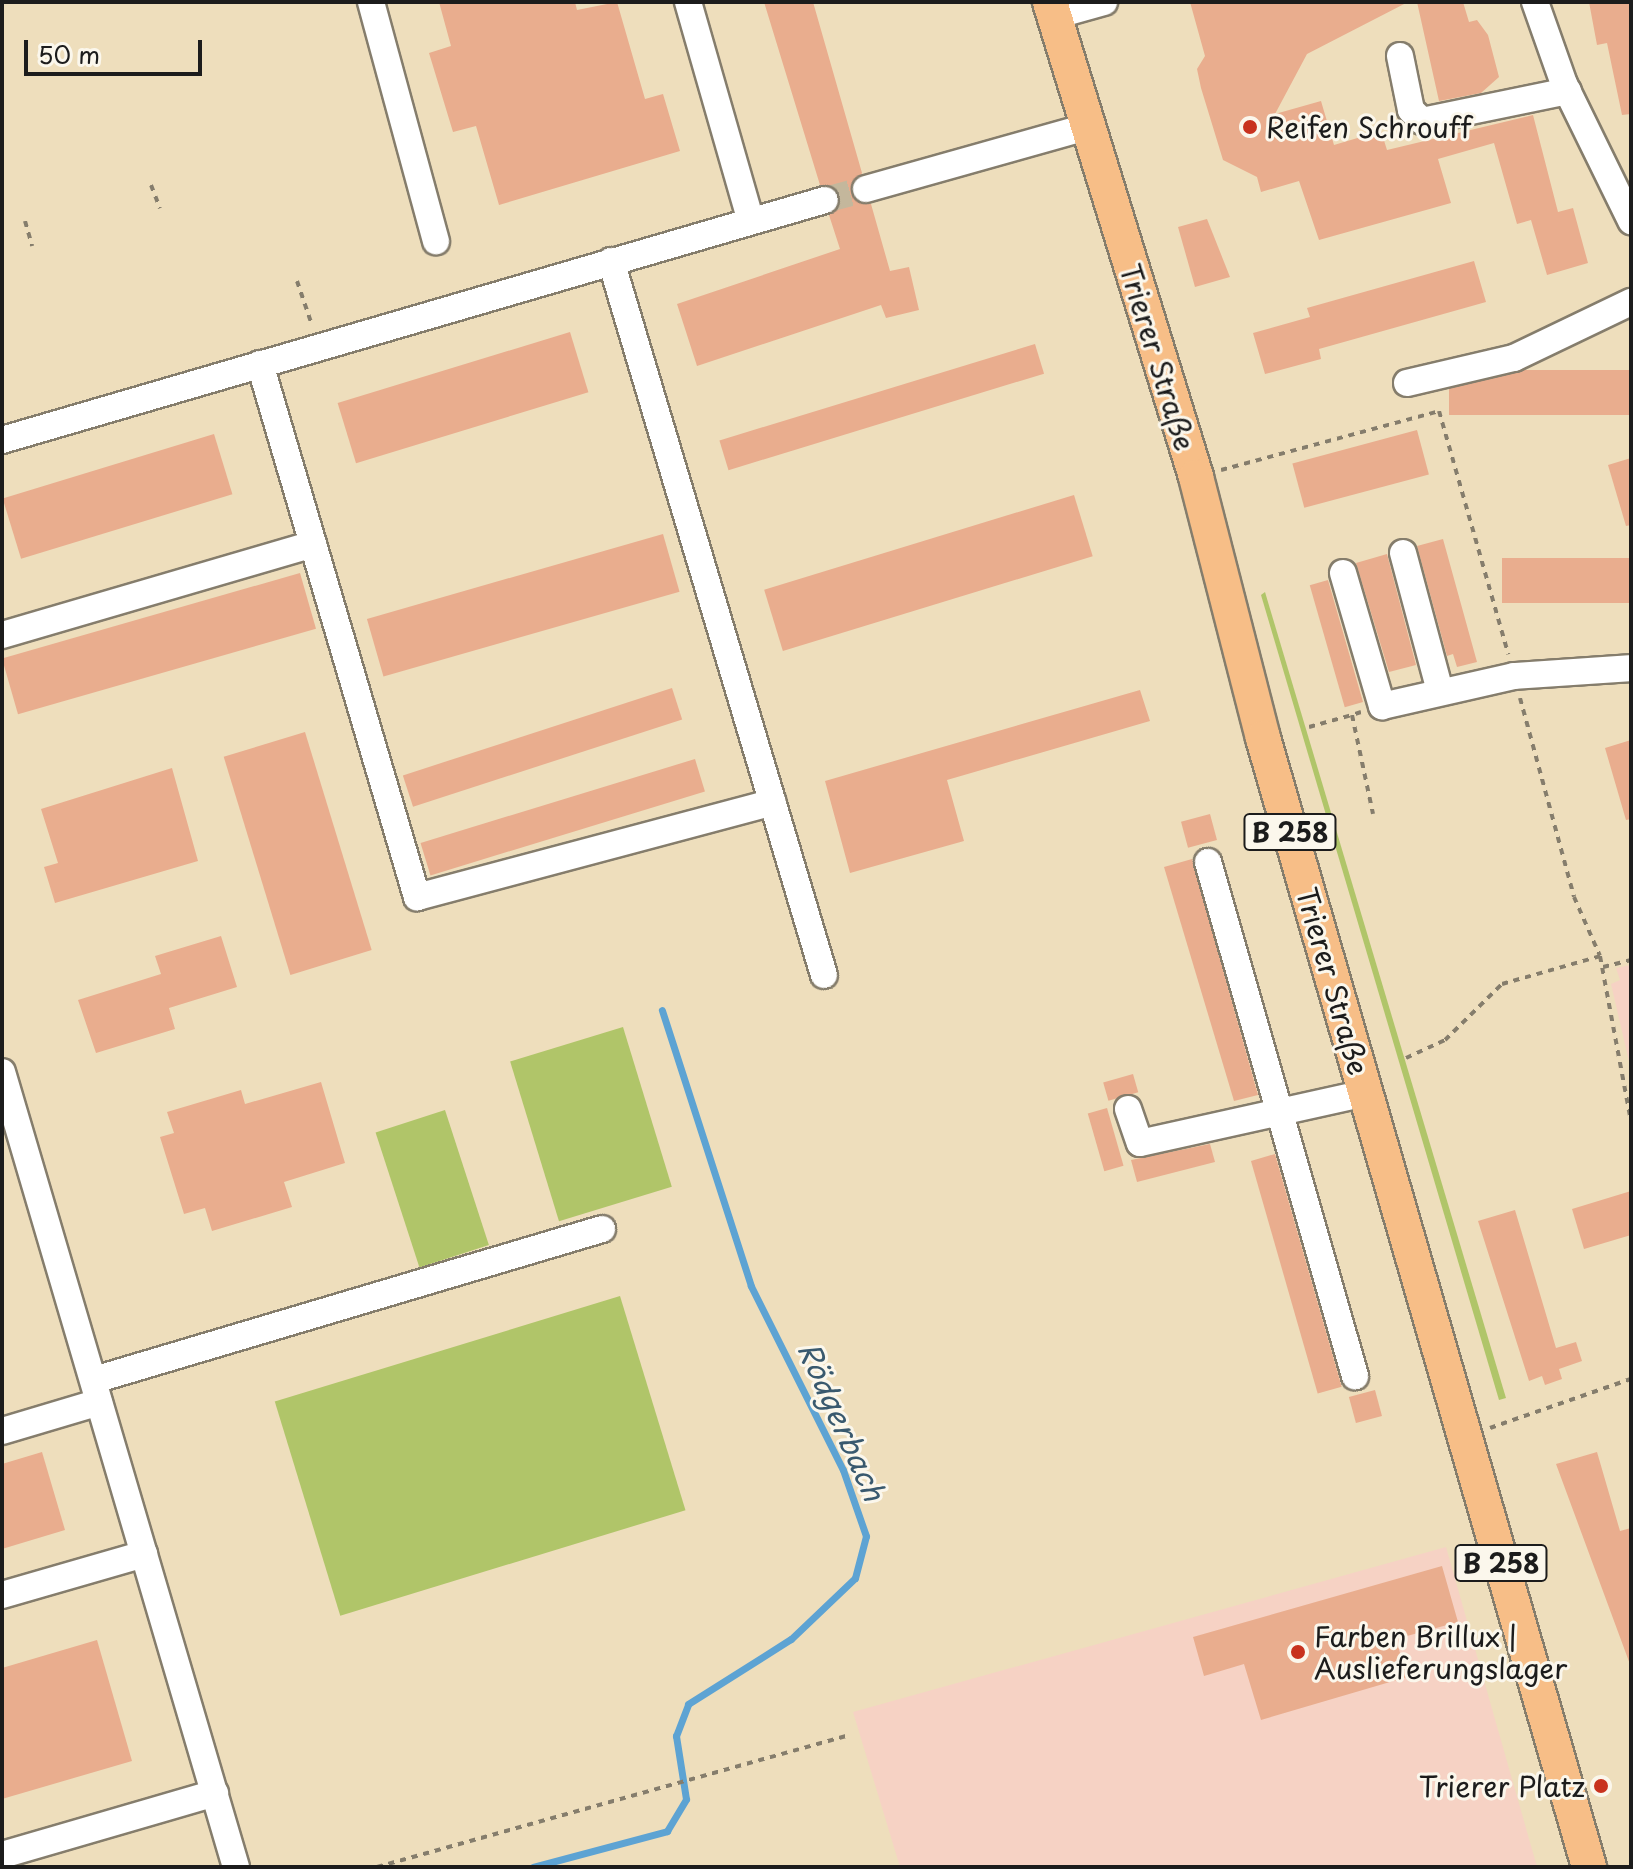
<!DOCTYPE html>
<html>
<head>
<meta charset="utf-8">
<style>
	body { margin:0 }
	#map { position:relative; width:1633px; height:1869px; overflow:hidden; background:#eedebc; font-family:"Playpen Sans",sans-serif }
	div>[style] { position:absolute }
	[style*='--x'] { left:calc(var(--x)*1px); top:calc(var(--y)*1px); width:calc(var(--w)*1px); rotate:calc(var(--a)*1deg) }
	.built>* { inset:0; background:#f6d2c4 }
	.green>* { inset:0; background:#b0c569; transform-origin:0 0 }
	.stream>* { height:7px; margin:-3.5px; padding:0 3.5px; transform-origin:3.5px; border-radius:3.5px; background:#5da3d3 }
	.building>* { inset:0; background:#e9ad8e; transform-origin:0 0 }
	.minor-tunnel>* { height:26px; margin-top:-13px; transform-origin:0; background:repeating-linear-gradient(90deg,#c4b79c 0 26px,transparent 0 39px) }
	.path>* { height:4px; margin-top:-2px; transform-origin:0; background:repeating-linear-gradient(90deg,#857d6c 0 6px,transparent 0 12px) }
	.roads { filter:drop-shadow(2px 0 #857d6c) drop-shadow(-2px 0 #857d6c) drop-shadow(0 2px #857d6c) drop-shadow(0 -2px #857d6c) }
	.minor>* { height:26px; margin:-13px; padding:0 13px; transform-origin:13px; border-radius:13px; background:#fff }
	.major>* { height:34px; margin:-17px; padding:0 17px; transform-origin:17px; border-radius:17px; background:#f7be87 }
	.dots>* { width:22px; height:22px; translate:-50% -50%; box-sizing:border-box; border:4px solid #fbf7ec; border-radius:50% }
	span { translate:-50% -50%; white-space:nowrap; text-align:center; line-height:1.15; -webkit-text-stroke:6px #fbf7ec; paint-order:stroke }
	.shield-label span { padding:2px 6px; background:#fbf7ec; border:2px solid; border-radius:6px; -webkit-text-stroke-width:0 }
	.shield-label { font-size:26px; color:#1c1c1c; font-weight:700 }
	.poi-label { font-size:28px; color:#1c1c1c }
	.left { translate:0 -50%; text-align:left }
	.right { translate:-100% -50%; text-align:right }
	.street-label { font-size:28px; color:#1c1c1c }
	.water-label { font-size:30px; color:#39596e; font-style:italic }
	.frame { position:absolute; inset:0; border:4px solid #1c1c1c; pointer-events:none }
	.scale { position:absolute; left:24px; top:40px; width:178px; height:36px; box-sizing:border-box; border:4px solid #1c1c1c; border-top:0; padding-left:10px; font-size:24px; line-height:28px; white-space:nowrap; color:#1c1c1c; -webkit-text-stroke:6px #fbf7ec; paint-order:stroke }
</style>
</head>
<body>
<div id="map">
	<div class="built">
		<i style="clip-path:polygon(1631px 965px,1631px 1070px,1611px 984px,1620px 980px,1616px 968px)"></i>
		<i style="clip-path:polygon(1446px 1547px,1537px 1867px,900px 1867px,853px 1712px)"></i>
	</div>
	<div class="green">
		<i style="clip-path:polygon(1265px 592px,1506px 1398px,1499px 1400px,1261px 595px)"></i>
		<i style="left:623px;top:1027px;width:167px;height:118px;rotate:73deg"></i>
		<i style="left:445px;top:1110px;width:142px;height:73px;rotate:72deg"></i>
		<i style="left:620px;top:1296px;width:224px;height:361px;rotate:73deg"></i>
	</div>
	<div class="stream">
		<i style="--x:533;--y:1867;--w:139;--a:-15"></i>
		<i style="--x:667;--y:1831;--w:37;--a:-59"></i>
		<i style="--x:686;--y:1799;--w:64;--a:-99"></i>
		<i style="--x:676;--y:1736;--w:34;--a:-69"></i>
		<i style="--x:688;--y:1704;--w:122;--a:-32.3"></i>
		<i style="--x:791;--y:1639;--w:88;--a:-43.6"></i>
		<i style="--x:855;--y:1578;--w:43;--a:-75.3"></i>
		<i style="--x:866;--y:1536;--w:70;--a:-109.2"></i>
		<i style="--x:843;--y:1470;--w:206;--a:-116.6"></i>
		<i style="--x:751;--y:1286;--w:290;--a:-107.9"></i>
	</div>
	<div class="building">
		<i style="clip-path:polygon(439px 2px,575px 2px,577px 10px,617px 2px,645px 99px,663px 94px,680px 151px,499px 205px,476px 126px,453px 132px,429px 53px,451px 46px)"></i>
		<i style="clip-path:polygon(764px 2px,813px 2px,862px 173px,851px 194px,871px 204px,890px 271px,909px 267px,919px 310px,886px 318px,881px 305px,697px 366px,677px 304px,840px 249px,829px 215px,840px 195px,820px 185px)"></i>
		<i style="clip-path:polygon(1190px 2px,1408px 2px,1307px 54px,1275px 114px,1321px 101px,1334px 145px,1381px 131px,1387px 150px,1533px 115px,1558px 212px,1573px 208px,1588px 263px,1547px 275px,1531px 220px,1517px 224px,1494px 143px,1438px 159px,1451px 203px,1319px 240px,1299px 181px,1261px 192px,1257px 177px,1223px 160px,1201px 88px,1197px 69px,1205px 56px)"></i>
		<i style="clip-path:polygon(1417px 2px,1463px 2px,1469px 22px,1477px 20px,1488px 35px,1499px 77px,1481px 93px,1439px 101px)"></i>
		<i style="clip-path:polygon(1589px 2px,1629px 2px,1631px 114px,1622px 115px,1607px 43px,1597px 45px)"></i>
		<i style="clip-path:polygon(1207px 219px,1230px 277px,1195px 287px,1178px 227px)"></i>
		<i style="clip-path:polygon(1474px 261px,1486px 302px,1319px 349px,1321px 359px,1265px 374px,1253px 333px,1310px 317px,1307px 308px)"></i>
		<i style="left:570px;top:332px;width:63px;height:243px;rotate:73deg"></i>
		<i style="left:1035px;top:344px;width:31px;height:330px;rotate:73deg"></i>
		<i style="left:1631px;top:370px;width:45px;height:182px;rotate:90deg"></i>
		<i style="left:1417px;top:430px;width:46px;height:129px;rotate:75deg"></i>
		<i style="left:214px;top:434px;width:63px;height:221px;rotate:73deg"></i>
		<i style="clip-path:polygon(1631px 458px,1631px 525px,1626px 526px,1608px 465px)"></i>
		<i style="left:1074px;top:495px;width:64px;height:324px;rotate:73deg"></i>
		<i style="left:663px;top:534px;width:60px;height:308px;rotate:74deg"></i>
		<i style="clip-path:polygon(1443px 539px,1477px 662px,1457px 667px,1453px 654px,1447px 656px,1417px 546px)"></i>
		<i style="clip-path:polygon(1387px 554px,1416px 665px,1389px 672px,1356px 563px)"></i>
		<i style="left:1631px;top:558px;width:45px;height:129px;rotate:90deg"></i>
		<i style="left:300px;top:573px;width:58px;height:310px;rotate:74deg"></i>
		<i style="left:1328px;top:580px;width:127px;height:19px;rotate:74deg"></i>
		<i style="left:672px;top:688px;width:33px;height:283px;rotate:72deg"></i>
		<i style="clip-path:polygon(1140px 690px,1150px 721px,947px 780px,964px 841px,850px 873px,825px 781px)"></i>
		<i style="left:305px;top:732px;width:228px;height:85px;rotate:73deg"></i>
		<i style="clip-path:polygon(1631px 740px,1631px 819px,1626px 820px,1605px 748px)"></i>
		<i style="left:695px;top:759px;width:34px;height:287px;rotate:73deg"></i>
		<i style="clip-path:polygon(172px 768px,198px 861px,55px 903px,44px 867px,58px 863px,41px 809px)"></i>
		<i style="left:1210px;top:814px;width:27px;height:30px;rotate:75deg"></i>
		<i style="clip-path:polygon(1192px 859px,1258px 1095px,1234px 1101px,1164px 867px)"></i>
		<i style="clip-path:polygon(221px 936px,237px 987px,169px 1008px,175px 1029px,96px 1053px,78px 1000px,161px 974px,155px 956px)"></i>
		<i style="left:1133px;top:1074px;width:19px;height:31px;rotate:74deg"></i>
		<i style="clip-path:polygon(321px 1082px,345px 1163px,284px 1182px,292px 1207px,212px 1231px,205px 1208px,184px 1214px,160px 1137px,174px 1133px,167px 1112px,241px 1090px,245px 1104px)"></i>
		<i style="left:1107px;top:1108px;width:60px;height:20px;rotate:74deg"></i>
		<i style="clip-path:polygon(1210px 1144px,1215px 1162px,1137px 1182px,1131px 1160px)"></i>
		<i style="left:1275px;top:1154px;width:242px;height:25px;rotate:74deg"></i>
		<i style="clip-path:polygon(1631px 1191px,1631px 1235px,1584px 1249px,1572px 1209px)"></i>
		<i style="clip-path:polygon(1515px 1210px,1556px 1348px,1576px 1342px,1582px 1361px,1559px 1369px,1562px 1379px,1545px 1385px,1542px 1376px,1529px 1381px,1478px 1221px)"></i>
		<i style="left:1375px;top:1390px;width:27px;height:27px;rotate:75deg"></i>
		<i style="clip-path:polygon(42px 1452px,65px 1530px,2px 1549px,2px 1464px)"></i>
		<i style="clip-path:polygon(1597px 1452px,1620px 1531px,1631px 1528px,1631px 1667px,1556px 1464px)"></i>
		<i style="clip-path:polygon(1442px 1566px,1458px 1622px,1396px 1639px,1407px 1677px,1261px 1720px,1244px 1664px,1204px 1676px,1193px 1637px)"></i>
		<i style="clip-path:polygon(97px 1640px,132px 1761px,2px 1799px,2px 1668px)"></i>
	</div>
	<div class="minor-tunnel">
		<i style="--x:825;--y:200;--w:42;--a:-15"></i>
	</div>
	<div class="path">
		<i style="--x:151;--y:185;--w:25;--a:69"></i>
		<i style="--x:25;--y:221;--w:26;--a:74"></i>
		<i style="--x:297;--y:281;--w:46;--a:71.2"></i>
		<i style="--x:1221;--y:470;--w:226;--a:-15.1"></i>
		<i style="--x:1439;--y:411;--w:253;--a:74.1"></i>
		<i style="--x:1520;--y:698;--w:206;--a:74.8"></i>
		<i style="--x:1574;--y:897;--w:64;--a:66.2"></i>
		<i style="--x:1600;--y:956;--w:163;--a:79.4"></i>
		<i style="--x:1361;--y:712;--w:9;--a:162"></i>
		<i style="--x:1352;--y:715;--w:101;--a:78"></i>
		<i style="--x:1309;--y:727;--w:45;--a:-15.6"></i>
		<i style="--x:1603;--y:967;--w:29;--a:-14"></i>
		<i style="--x:1406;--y:1058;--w:43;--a:-24.8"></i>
		<i style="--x:1445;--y:1040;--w:80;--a:-44.5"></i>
		<i style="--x:1502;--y:984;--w:102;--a:-15.9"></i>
		<i style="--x:1490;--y:1428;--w:149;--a:-19.2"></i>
		<i style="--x:377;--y:1867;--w:487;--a:-15.6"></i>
	</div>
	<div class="roads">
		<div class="minor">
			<i style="--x:371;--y:2;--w:248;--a:74.8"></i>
			<i style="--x:688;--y:2;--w:228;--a:74"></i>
			<i style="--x:1535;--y:2;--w:87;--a:70.5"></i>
			<i style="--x:1564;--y:84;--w:153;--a:63.9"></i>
			<i style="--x:1054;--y:16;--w:52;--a:-15.6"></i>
			<i style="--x:1400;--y:56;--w:55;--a:78.5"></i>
			<i style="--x:1411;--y:110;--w:16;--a:45"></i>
			<i style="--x:1422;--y:121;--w:149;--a:-11.6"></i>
			<i style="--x:866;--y:189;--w:229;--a:-15.7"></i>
			<i style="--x:611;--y:261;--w:745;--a:73.39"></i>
			<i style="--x:260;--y:364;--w:556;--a:73.59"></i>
			<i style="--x:417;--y:897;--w:368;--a:-14.9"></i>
			<i style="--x:1407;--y:383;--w:110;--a:-13.2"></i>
			<i style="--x:1514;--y:358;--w:130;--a:-25.6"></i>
			<i style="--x:2;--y:440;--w:857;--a:-16.26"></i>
			<i style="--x:1403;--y:553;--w:143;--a:75"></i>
			<i style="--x:1343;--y:573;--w:139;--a:73.7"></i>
			<i style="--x:1382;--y:706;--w:135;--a:-12.8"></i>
			<i style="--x:1514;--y:676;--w:117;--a:-3.9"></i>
			<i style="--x:2;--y:635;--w:324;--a:-16.3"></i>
			<i style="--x:1208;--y:862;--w:535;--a:74.04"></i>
			<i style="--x:2;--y:1072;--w:829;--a:73.6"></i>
			<i style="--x:1128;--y:1109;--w:36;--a:71"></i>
			<i style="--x:1140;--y:1143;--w:230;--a:-12.5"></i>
			<i style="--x:94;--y:1380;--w:530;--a:-16.55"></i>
			<i style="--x:2;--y:1431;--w:101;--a:-16.6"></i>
			<i style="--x:2;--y:1595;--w:148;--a:-16.1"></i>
			<i style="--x:2;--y:1855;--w:222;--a:-16.2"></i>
		</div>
		<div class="major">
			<i style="--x:1050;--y:2;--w:497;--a:72.9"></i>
			<i style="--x:1196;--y:477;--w:269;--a:75.6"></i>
			<i style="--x:1263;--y:738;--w:1175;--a:73.89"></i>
		</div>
	</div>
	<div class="dots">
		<i style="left:1250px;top:127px;background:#c8321e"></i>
		<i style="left:1298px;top:1652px;background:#c8321e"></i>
		<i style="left:1601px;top:1786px;background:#c8321e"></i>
	</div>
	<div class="shield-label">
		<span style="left:1290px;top:832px">B 258</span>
		<span style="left:1501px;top:1563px">B 258</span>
	</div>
	<div class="poi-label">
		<span class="left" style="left:1266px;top:127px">Reifen Schrouff</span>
		<span class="left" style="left:1314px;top:1652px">Farben Brillux |<br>Auslieferungslager</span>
		<span class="right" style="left:1585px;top:1786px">Trierer Platz</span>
	</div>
	<div class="street-label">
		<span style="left:1158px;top:357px;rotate:73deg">Trierer Straße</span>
		<span style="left:1333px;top:981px;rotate:74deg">Trierer Straße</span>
	</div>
	<div class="water-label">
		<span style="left:842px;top:1421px;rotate:66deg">Rödgerbach</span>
	</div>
	<div class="frame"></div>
	<div class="scale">50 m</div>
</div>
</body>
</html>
